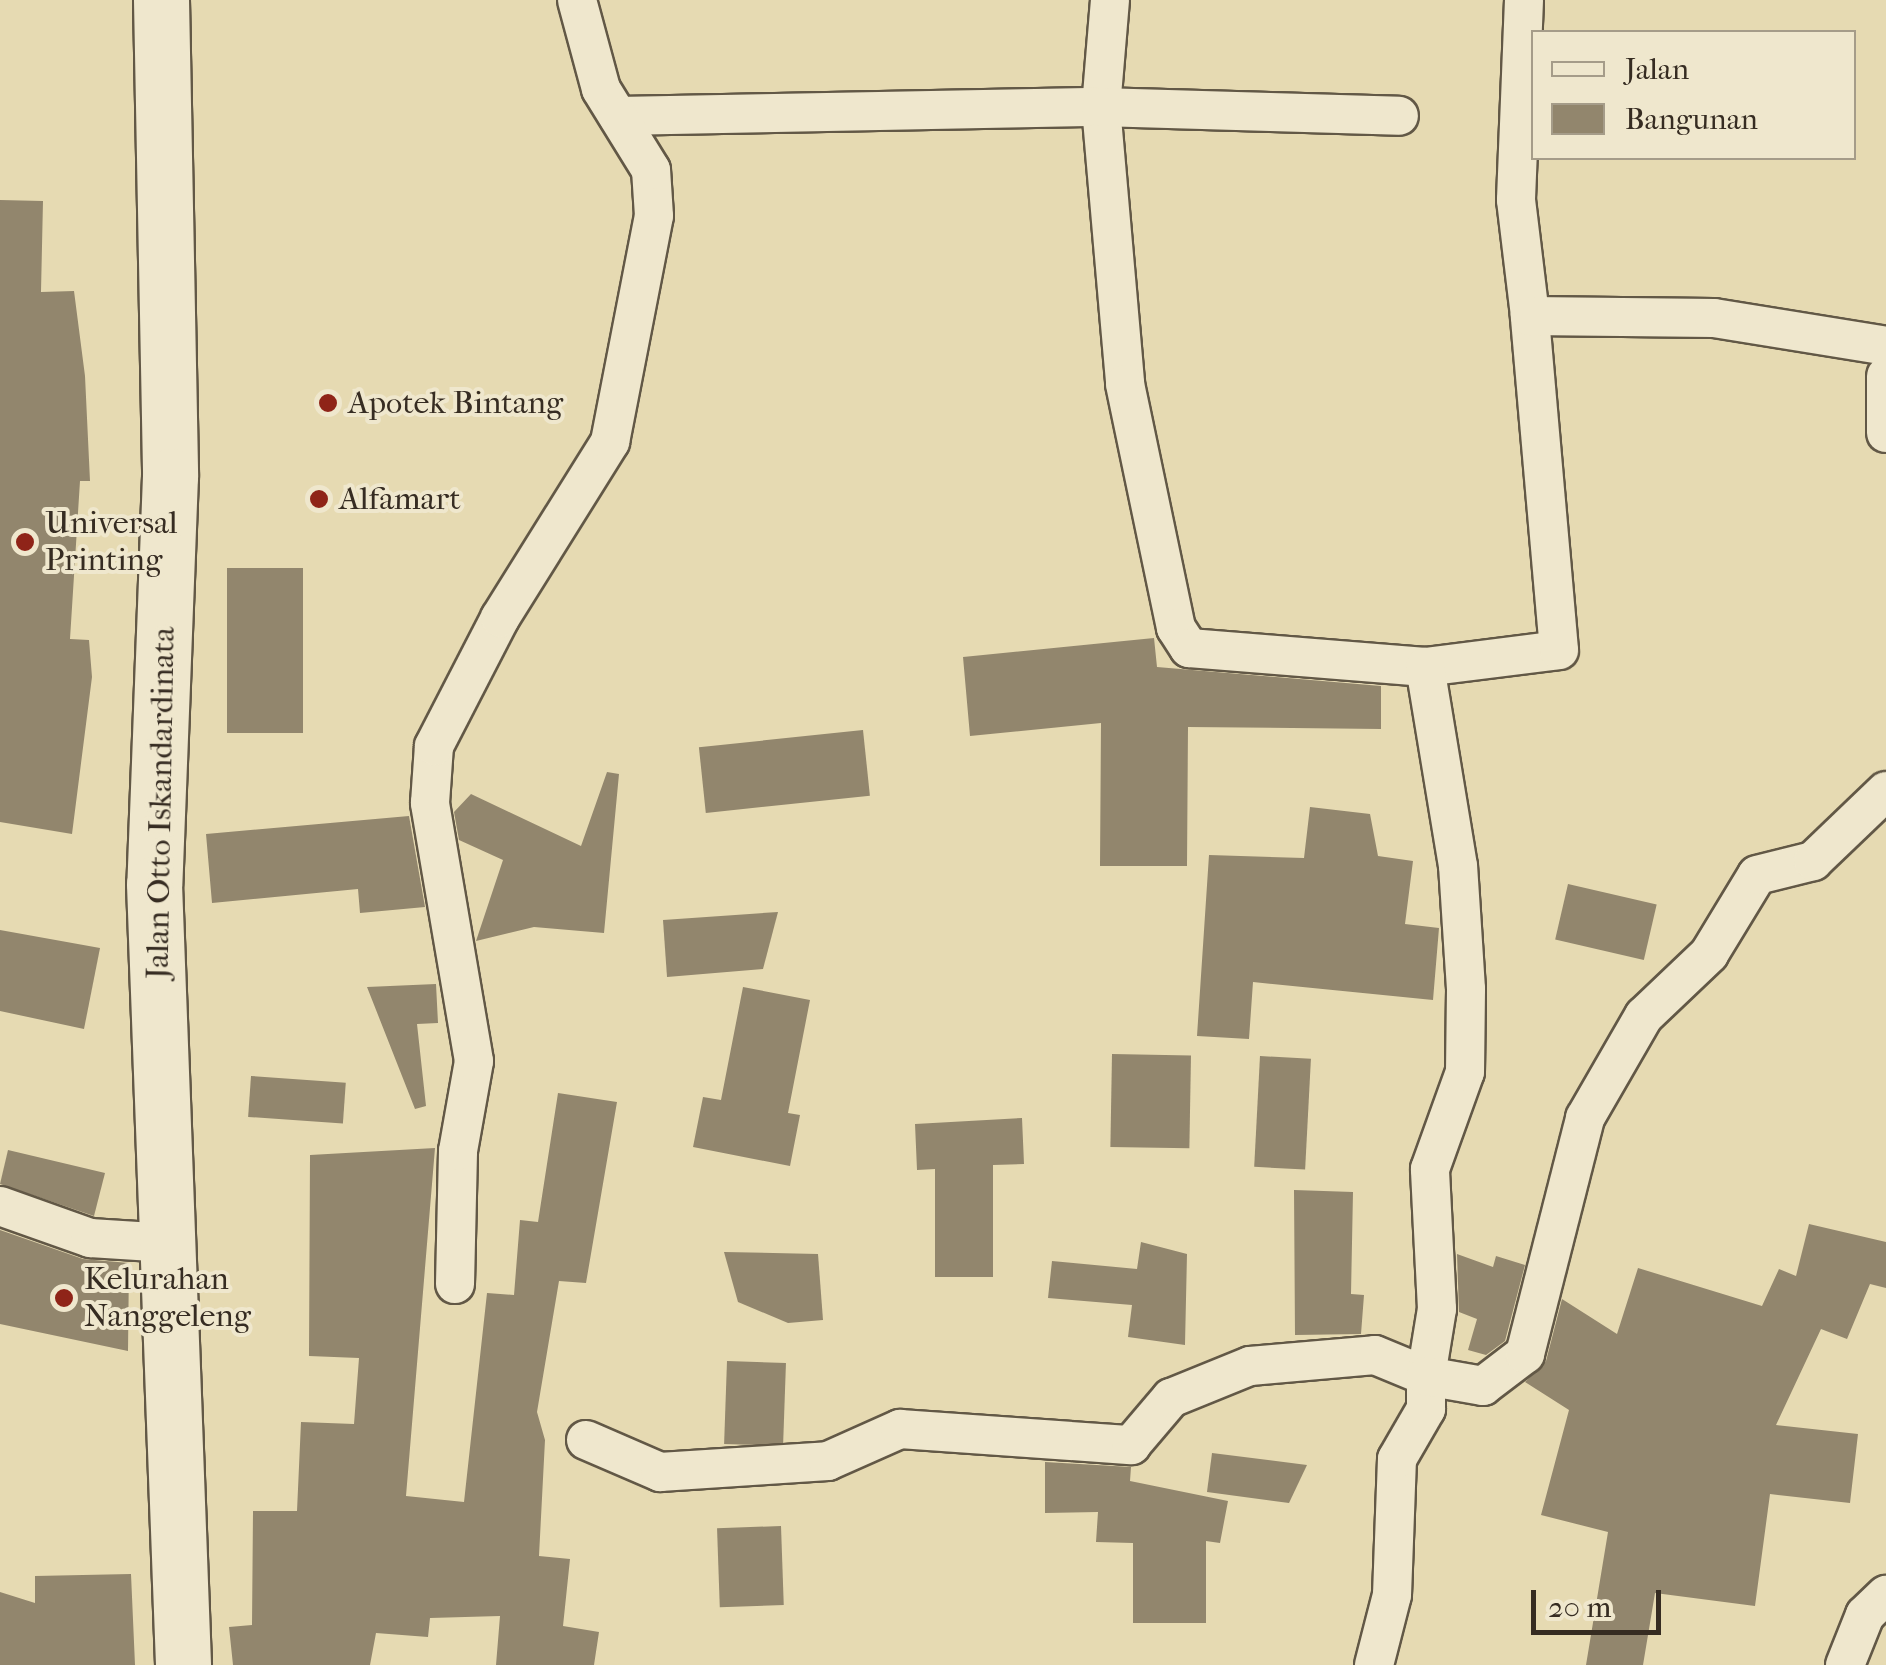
<!DOCTYPE html>
<html>
<head>
<meta charset="utf-8">
<style>
	body { margin:0 }
	#map { position:relative; width:1886px; height:1665px; overflow:hidden; background:#e6dab2; font-family:"IM FELL French Canon",serif }
	div>[style] { position:absolute }
	[style*='--x'] { left:calc(var(--x)*1px); top:calc(var(--y)*1px); width:calc(var(--w)*1px); rotate:calc(var(--a)*1deg) }
	.building>* { inset:0; background:#92866d; transform-origin:0 0 }
	.roads { filter:drop-shadow(2px 0 #625846) drop-shadow(-2px 0 #625846) drop-shadow(0 2px #625846) drop-shadow(0 -2px #625846) }
	.street>* { height:38px; margin:-19px; padding:0 19px; transform-origin:19px; border-radius:19px; background:#efe7cd }
	.secondary>* { height:55px; margin:-27.5px; padding:0 27.5px; transform-origin:27.5px; border-radius:27.5px; background:#efe7cd }
	.dots>* { width:28px; height:28px; translate:-50% -50%; box-sizing:border-box; border:5px solid #efe7cd; border-radius:50% }
	span { translate:-50% -50%; white-space:nowrap; text-align:center; line-height:1.15; -webkit-text-stroke:8px #efe7cd; paint-order:stroke }
	.poi-label { font-size:32px; color:#362c22 }
	.left { translate:0 -50%; text-align:left }
	.street-label { font-size:32px; color:#362c22 }
	.legend { position:absolute; left:1531px; top:30px; width:325px; height:130px; box-sizing:border-box; background:#efe7cd; border:2px solid #a59c89; margin:0; padding:12px 18px; list-style:none; font-size:30px; color:#362c22 }
	.legend li { display:flex; align-items:center; gap:20px; height:50px }
	.legend b { width:50px; border:2px solid #a59c89 }
	.scale { position:absolute; left:1531px; top:1590px; width:130px; height:45px; box-sizing:border-box; border:5px solid #362c22; border-top:0; padding-left:12px; font-size:30px; line-height:35px; white-space:nowrap; color:#362c22; -webkit-text-stroke:8px #efe7cd; paint-order:stroke }
</style>
</head>
<body>
<div id="map">
	<div class="building">
		<i style="clip-path:polygon(0 200px,43px 201px,41px 292px,74px 291px,85px 376px,90px 481px,80px 481px,70px 639px,89px 640px,92px 677px,72px 834px,0 822px)"></i>
		<i style="left:303px;top:568px;width:165px;height:76px;rotate:90deg"></i>
		<i style="clip-path:polygon(1154px 638px,1157px 667px,1381px 686px,1381px 729px,1188px 727px,1187px 866px,1100px 866px,1101px 723px,970px 736px,963px 657px)"></i>
		<i style="left:863px;top:730px;width:66px;height:165px;rotate:84deg"></i>
		<i style="clip-path:polygon(607px 772px,619px 774px,604px 933px,534px 927px,476px 941px,503px 860px,459px 840px,454px 812px,471px 794px,581px 846px)"></i>
		<i style="clip-path:polygon(1310px 807px,1370px 814px,1378px 856px,1413px 861px,1405px 924px,1439px 928px,1433px 1000px,1253px 982px,1249px 1039px,1197px 1036px,1209px 855px,1304px 858px)"></i>
		<i style="clip-path:polygon(409px 816px,425px 907px,360px 913px,358px 889px,212px 903px,206px 834px)"></i>
		<i style="left:1568px;top:884px;width:91px;height:57px;rotate:13deg"></i>
		<i style="clip-path:polygon(778px 912px,763px 969px,667px 977px,663px 920px)"></i>
		<i style="clip-path:polygon(0 930px,100px 948px,84px 1029px,0 1011px)"></i>
		<i style="clip-path:polygon(436px 984px,438px 1023px,417px 1024px,426px 1106px,415px 1109px,367px 987px)"></i>
		<i style="clip-path:polygon(743px 987px,810px 1000px,788px 1113px,800px 1115px,790px 1166px,693px 1147px,703px 1097px,721px 1100px)"></i>
		<i style="left:1112px;top:1054px;width:79px;height:93px;rotate:1deg"></i>
		<i style="left:1260px;top:1056px;width:51px;height:111px;rotate:3deg"></i>
		<i style="left:251px;top:1076px;width:95px;height:41px;rotate:4deg"></i>
		<i style="clip-path:polygon(558px 1093px,617px 1102px,586px 1283px,559px 1281px,537px 1412px,545px 1440px,539px 1556px,570px 1559px,563px 1626px,599px 1632px,594px 1665px,496px 1665px,500px 1616px,430px 1618px,428px 1637px,376px 1633px,370px 1665px,233px 1665px,229px 1627px,252px 1625px,253px 1511px,297px 1511px,301px 1422px,354px 1424px,359px 1358px,309px 1356px,310px 1155px,435px 1148px,406px 1496px,464px 1502px,487px 1293px,514px 1295px,520px 1220px,538px 1222px)"></i>
		<i style="clip-path:polygon(1022px 1118px,1024px 1164px,993px 1165px,993px 1277px,935px 1277px,935px 1169px,917px 1170px,915px 1124px)"></i>
		<i style="clip-path:polygon(8px 1150px,105px 1173px,94px 1216px,0 1184px)"></i>
		<i style="clip-path:polygon(1294px 1190px,1353px 1192px,1351px 1294px,1364px 1295px,1361px 1334px,1295px 1335px)"></i>
		<i style="clip-path:polygon(1809px 1224px,1886px 1242px,1886px 1288px,1870px 1284px,1847px 1339px,1821px 1329px,1776px 1425px,1858px 1434px,1850px 1503px,1770px 1494px,1755px 1606px,1655px 1593px,1643px 1665px,1586px 1665px,1608px 1532px,1541px 1515px,1569px 1410px,1525px 1382px,1546px 1361px,1562px 1299px,1617px 1334px,1638px 1268px,1762px 1306px,1779px 1269px,1796px 1276px)"></i>
		<i style="clip-path:polygon(0 1230px,83px 1259px,129px 1263px,128px 1351px,0 1324px)"></i>
		<i style="clip-path:polygon(1141px 1242px,1187px 1254px,1185px 1345px,1128px 1337px,1132px 1305px,1048px 1298px,1052px 1261px,1137px 1269px)"></i>
		<i style="clip-path:polygon(724px 1252px,818px 1254px,823px 1320px,788px 1323px,738px 1302px)"></i>
		<i style="clip-path:polygon(1457px 1254px,1493px 1267px,1496px 1256px,1525px 1265px,1505px 1341px,1486px 1355px,1468px 1350px,1477px 1319px,1459px 1312px)"></i>
		<i style="left:727px;top:1361px;width:59px;height:83px;rotate:2deg"></i>
		<i style="clip-path:polygon(1212px 1453px,1307px 1465px,1289px 1503px,1207px 1492px)"></i>
		<i style="clip-path:polygon(1045px 1462px,1131px 1467px,1130px 1481px,1228px 1501px,1220px 1543px,1206px 1541px,1206px 1623px,1133px 1623px,1133px 1543px,1096px 1542px,1098px 1512px,1045px 1513px)"></i>
		<i style="left:781px;top:1526px;width:79px;height:64px;rotate:88deg"></i>
		<i style="clip-path:polygon(131px 1574px,135px 1665px,0 1665px,0 1592px,35px 1603px,35px 1576px)"></i>
	</div>
	<div class="roads">
		<div class="street">
			<i style="--x:1110;--y:0;--w:107;--a:94.8"></i>
			<i style="--x:1101;--y:107;--w:278;--a:85"></i>
			<i style="--x:1125;--y:384;--w:249;--a:78.2"></i>
			<i style="--x:1176;--y:628;--w:24;--a:57"></i>
			<i style="--x:1189;--y:648;--w:237;--a:4.6"></i>
			<i style="--x:1425;--y:667;--w:135;--a:-7.2"></i>
			<i style="--x:1559;--y:650;--w:335;--a:-95"></i>
			<i style="--x:1524;--y:0;--w:200;--a:92.3"></i>
			<i style="--x:1516;--y:200;--w:117;--a:83.1"></i>
			<i style="--x:1530;--y:316;--w:184;--a:0.6"></i>
			<i style="--x:1714;--y:318;--w:174;--a:9.2"></i>
			<i style="--x:618;--y:116;--w:483;--a:-1.1"></i>
			<i style="--x:1101;--y:107;--w:298;--a:1.7"></i>
			<i style="--x:1886;--y:376;--w:57;--a:90"></i>
			<i style="--x:0;--y:1206;--w:96;--a:19.6"></i>
			<i style="--x:90;--y:1238;--w:79;--a:3.6"></i>
			<i style="--x:455;--y:1284;--w:133;--a:-88.7"></i>
			<i style="--x:458;--y:1151;--w:91;--a:-79.9"></i>
			<i style="--x:474;--y:1061;--w:262;--a:-99.7"></i>
			<i style="--x:430;--y:803;--w:57;--a:-86"></i>
			<i style="--x:434;--y:746;--w:144;--a:-62.7"></i>
			<i style="--x:500;--y:618;--w:208;--a:-58"></i>
			<i style="--x:610;--y:442;--w:230;--a:-79"></i>
			<i style="--x:654;--y:216;--w:46;--a:-93.7"></i>
			<i style="--x:651;--y:170;--w:95;--a:-121.7"></i>
			<i style="--x:601;--y:89;--w:92;--a:-105.1"></i>
			<i style="--x:586;--y:1440;--w:81;--a:23.4"></i>
			<i style="--x:660;--y:1472;--w:168;--a:-3.7"></i>
			<i style="--x:828;--y:1461;--w:79;--a:-24"></i>
			<i style="--x:900;--y:1429;--w:232;--a:4"></i>
			<i style="--x:1131;--y:1445;--w:62;--a:-49.6"></i>
			<i style="--x:1171;--y:1398;--w:85;--a:-22.1"></i>
			<i style="--x:1250;--y:1366;--w:125;--a:-5"></i>
			<i style="--x:1375;--y:1355;--w:55;--a:22.4"></i>
			<i style="--x:1426;--y:1376;--w:68;--a:-80.7"></i>
			<i style="--x:1437;--y:1309;--w:140;--a:-92.9"></i>
			<i style="--x:1430;--y:1169;--w:103;--a:-70.2"></i>
			<i style="--x:1465;--y:1072;--w:83;--a:-89.3"></i>
			<i style="--x:1466;--y:989;--w:123;--a:-93.7"></i>
			<i style="--x:1458;--y:866;--w:202;--a:-99.4"></i>
			<i style="--x:1374;--y:1665;--w:72;--a:-75.6"></i>
			<i style="--x:1392;--y:1595;--w:136;--a:-87.9"></i>
			<i style="--x:1397;--y:1459;--w:58;--a:-59.9"></i>
			<i style="--x:1426;--y:1409;--w:33;--a:-90"></i>
			<i style="--x:1426;--y:1376;--w:58;--a:10"></i>
			<i style="--x:1483;--y:1386;--w:53;--a:-37.3"></i>
			<i style="--x:1525;--y:1354;--w:244;--a:-75.7"></i>
			<i style="--x:1585;--y:1118;--w:118;--a:-60"></i>
			<i style="--x:1644;--y:1016;--w:90;--a:-43.6"></i>
			<i style="--x:1709;--y:954;--w:92;--a:-58.7"></i>
			<i style="--x:1757;--y:875;--w:58;--a:-14"></i>
			<i style="--x:1813;--y:861;--w:101;--a:-43.8"></i>
			<i style="--x:1845;--y:1665;--w:54;--a:-68.2"></i>
			<i style="--x:1865;--y:1615;--w:29;--a:-44"></i>
		</div>
		<div class="secondary">
			<i style="--x:161;--y:0;--w:476;--a:88.9"></i>
			<i style="--x:170;--y:476;--w:408;--a:92.2"></i>
			<i style="--x:154;--y:884;--w:782;--a:87.87"></i>
		</div>
	</div>
	<div class="dots">
		<i style="left:328px;top:403px;background:#8f2418"></i>
		<i style="left:319px;top:499px;background:#8f2418"></i>
		<i style="left:25px;top:542px;background:#8f2418"></i>
		<i style="left:64px;top:1298px;background:#8f2418"></i>
	</div>
	<div class="poi-label">
		<span class="left" style="left:348px;top:403px">Apotek Bintang</span>
		<span class="left" style="left:339px;top:499px">Alfamart</span>
		<span class="left" style="left:45px;top:542px">Universal<br>Printing</span>
		<span class="left" style="left:84px;top:1298px">Kelurahan<br>Nanggeleng</span>
	</div>
	<div class="street-label">
		<span style="left:161px;top:803px;rotate:-89deg">Jalan Otto Iskandardinata</span>
	</div>
	<ul class="legend">
	<li><b style="height:12px;background:#efe7cd"></b>Jalan</li>
	<li><b style="height:28px;background:#92866d"></b>Bangunan</li>
	</ul>
	<div class="scale">20 m</div>
</div>
</body>
</html>
